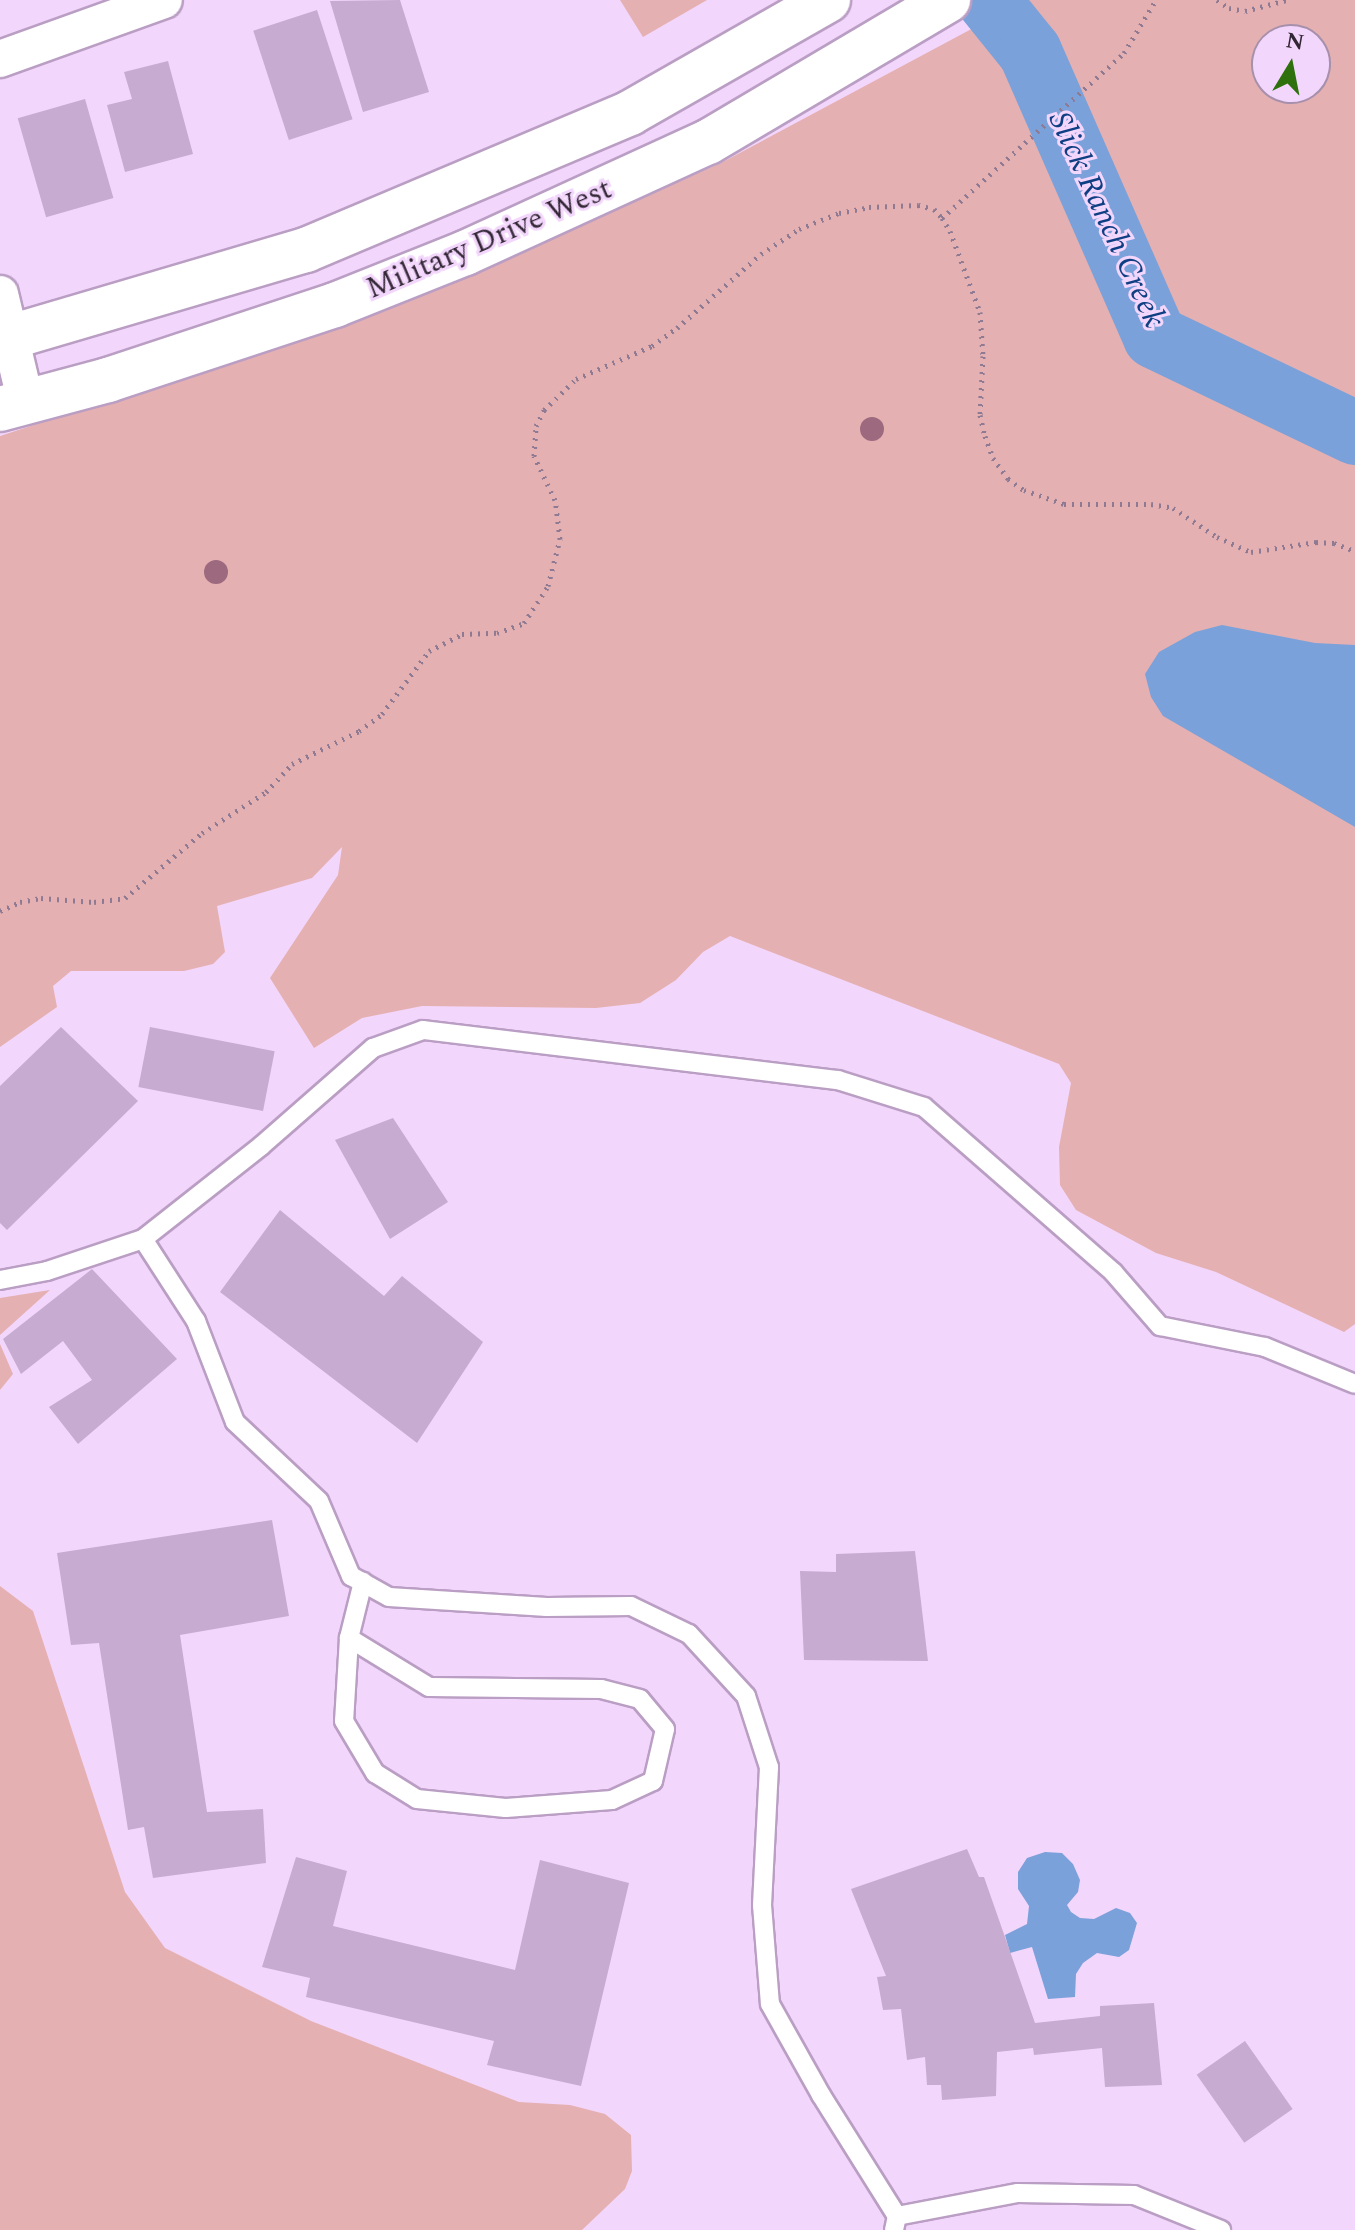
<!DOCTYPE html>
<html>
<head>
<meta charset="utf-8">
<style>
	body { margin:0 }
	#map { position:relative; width:1355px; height:2230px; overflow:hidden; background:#f3d6fc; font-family:Spectral,serif }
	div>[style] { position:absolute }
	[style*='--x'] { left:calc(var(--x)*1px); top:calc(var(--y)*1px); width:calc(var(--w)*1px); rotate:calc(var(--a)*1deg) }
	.green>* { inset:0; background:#e5b0b1 }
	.water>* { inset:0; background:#7aa1da }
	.river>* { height:64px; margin:-32px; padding:0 32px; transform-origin:32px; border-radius:32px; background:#7aa1da }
	.building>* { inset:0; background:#c7abd0; transform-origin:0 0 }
	.path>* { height:5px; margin-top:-2.5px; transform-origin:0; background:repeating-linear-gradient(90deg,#8e7a93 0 2px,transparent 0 8px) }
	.roads { filter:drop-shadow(2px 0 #ba9ec3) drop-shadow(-2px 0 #ba9ec3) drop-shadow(0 2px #ba9ec3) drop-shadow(0 -2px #ba9ec3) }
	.lane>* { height:18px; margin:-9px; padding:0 9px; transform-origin:9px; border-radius:9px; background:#fff }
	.street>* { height:36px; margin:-18px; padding:0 18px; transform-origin:18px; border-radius:18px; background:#fff }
	.secondary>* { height:44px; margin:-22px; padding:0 22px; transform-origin:22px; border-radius:22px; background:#fff }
	.trees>* { width:24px; height:24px; margin:-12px; border-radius:50%; background:#9c697f }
	span { translate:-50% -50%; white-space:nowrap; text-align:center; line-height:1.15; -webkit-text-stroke:6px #f3d6fc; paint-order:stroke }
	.street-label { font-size:30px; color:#322635 }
	.water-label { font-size:32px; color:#0f3f83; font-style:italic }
	.north { position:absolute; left:1251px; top:24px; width:80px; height:80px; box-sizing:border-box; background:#f3d6fc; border:2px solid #a690ac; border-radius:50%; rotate:10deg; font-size:22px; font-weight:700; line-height:32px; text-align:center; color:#322635 }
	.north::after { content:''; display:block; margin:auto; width:28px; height:36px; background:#2e700b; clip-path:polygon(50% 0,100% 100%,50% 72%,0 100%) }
</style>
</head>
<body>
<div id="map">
	<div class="green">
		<i style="clip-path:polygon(620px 0,707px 0,643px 37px)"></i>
		<i style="clip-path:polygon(evenodd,1017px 0,1355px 0,1355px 1324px,1344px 1332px,1216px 1272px,1156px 1253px,1076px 1210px,1060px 1185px,1059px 1147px,1071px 1083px,1059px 1064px,730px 936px,703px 952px,676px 980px,640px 1003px,596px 1008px,422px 1006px,362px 1018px,314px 1048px,270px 978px,338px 875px,342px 847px,312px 878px,217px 906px,225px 952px,213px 964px,184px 971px,71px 971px,53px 986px,57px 1007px,0 1047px,0 436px,282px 344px,508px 257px,721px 163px,992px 18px,1017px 0,1267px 40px,1315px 40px,1315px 88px,1267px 88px,1267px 40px)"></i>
		<i style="clip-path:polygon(50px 1290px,0 1335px,0 1344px,13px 1374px,0 1390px,0 1298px)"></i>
		<i style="clip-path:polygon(0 1586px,33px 1611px,125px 1892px,165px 1948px,311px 2021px,519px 2102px,570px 2105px,605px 2114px,631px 2135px,632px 2171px,625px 2189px,582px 2230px,0 2230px)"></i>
	</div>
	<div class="water">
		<i style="clip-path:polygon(1222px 625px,1315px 643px,1355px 645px,1355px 827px,1163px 716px,1151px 697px,1145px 674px,1159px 652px,1195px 632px)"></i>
		<i style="clip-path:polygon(1045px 1852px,1062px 1853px,1073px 1864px,1080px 1880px,1078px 1892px,1067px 1905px,1071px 1912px,1080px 1918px,1094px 1919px,1116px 1908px,1130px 1913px,1137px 1923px,1129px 1950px,1119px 1957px,1097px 1953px,1083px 1963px,1076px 1974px,1075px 1997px,1048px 1999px,1032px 1947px,1010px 1953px,1005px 1935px,1027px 1924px,1029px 1906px,1018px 1889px,1018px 1872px,1027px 1858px)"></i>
	</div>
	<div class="river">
		<i style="--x:988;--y:0;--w:67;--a:51.1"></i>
		<i style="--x:1030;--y:52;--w:311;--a:66.3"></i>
		<i style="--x:1155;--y:337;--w:222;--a:25.6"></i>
	</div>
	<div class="building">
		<i style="clip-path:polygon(400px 0,429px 92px,363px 112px,330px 1px)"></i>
		<i style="left:317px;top:10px;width:115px;height:67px;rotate:72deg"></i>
		<i style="clip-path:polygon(168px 61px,193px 154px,125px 172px,107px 105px,132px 99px,124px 72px)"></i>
		<i style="left:85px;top:99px;width:103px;height:70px;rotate:74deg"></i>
		<i style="clip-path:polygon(61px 1027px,138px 1101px,7px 1230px,0 1223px,0 1086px)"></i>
		<i style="left:150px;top:1027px;width:127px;height:61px;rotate:11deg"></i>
		<i style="clip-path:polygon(393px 1118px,448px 1202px,390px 1239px,335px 1140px)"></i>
		<i style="clip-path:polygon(280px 1210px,384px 1296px,402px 1276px,483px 1342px,417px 1443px,220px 1292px)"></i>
		<i style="clip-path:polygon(92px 1269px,177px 1359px,78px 1444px,49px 1407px,92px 1380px,63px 1341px,21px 1374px,3px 1339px)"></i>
		<i style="clip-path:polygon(272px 1520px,289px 1616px,180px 1635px,207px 1812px,263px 1809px,266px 1863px,153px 1878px,144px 1827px,128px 1830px,99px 1643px,71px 1645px,57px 1553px)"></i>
		<i style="clip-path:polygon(915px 1551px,928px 1661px,804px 1660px,800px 1571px,836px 1572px,836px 1554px)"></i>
		<i style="clip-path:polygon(967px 1849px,979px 1877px,984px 1877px,1035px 2023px,1100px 2016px,1100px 2006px,1154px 2003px,1162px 2085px,1105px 2087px,1102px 2048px,1034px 2055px,1033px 2048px,997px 2052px,996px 2096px,942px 2100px,941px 2085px,927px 2085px,925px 2057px,907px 2060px,901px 2009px,883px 2010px,877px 1977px,886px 1976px,851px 1889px)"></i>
		<i style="clip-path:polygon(296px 1857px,347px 1871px,333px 1926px,515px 1970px,540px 1860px,629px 1883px,581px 2086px,487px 2065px,494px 2041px,306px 1997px,310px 1978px,262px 1967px)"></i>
		<i style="left:1245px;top:2041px;width:83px;height:59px;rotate:55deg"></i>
	</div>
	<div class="path">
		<i style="--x:1217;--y:0;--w:14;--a:34"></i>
		<i style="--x:1229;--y:8;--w:16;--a:11"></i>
		<i style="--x:1245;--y:11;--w:43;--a:-14.7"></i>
		<i style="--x:942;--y:218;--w:246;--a:-42.2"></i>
		<i style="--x:1124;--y:53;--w:62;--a:-58.9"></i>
		<i style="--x:0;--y:911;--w:22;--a:-24"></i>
		<i style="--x:20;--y:902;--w:21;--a:-11"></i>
		<i style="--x:41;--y:898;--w:53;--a:4.3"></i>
		<i style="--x:94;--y:902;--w:31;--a:-7"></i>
		<i style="--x:125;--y:898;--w:101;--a:-40.2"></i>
		<i style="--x:202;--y:833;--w:76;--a:-32.6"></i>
		<i style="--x:266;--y:792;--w:38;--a:-47"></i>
		<i style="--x:292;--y:764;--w:75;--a:-26.2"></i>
		<i style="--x:359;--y:731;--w:29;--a:-36"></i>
		<i style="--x:382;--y:714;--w:79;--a:-53.3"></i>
		<i style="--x:429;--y:651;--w:37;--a:-27"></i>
		<i style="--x:462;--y:634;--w:35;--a:-2"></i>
		<i style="--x:497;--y:633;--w:29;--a:-20"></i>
		<i style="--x:524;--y:623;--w:44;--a:-57"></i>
		<i style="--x:548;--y:586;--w:49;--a:-75.7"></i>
		<i style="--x:560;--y:539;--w:39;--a:-97"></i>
		<i style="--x:555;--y:500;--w:49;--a:-115.5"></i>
		<i style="--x:534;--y:456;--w:30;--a:-86"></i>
		<i style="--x:536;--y:426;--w:18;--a:-63"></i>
		<i style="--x:544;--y:410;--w:45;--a:-44.1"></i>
		<i style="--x:576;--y:379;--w:83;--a:-23.5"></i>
		<i style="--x:652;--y:346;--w:31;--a:-36"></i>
		<i style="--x:677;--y:328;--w:112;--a:-41.4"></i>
		<i style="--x:761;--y:254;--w:45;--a:-33.3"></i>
		<i style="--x:799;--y:229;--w:43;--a:-21.8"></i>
		<i style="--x:839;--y:213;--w:31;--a:-11"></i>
		<i style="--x:869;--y:207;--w:49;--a:-2.3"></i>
		<i style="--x:918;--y:205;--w:16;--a:14"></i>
		<i style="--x:934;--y:209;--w:12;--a:48"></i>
		<i style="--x:942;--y:218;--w:15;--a:58"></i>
		<i style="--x:950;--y:231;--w:86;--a:69.7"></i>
		<i style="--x:980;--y:312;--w:44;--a:86.1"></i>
		<i style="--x:983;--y:356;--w:59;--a:92.9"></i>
		<i style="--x:980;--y:415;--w:22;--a:77"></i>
		<i style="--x:985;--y:436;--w:23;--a:70"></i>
		<i style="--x:993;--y:458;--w:26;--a:54"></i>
		<i style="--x:1008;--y:479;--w:19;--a:35"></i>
		<i style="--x:1024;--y:490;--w:42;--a:19.3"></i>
		<i style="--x:1064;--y:504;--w:87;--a:0"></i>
		<i style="--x:1151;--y:504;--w:22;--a:10"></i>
		<i style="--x:1173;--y:508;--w:53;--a:33.4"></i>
		<i style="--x:1217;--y:537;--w:37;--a:24"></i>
		<i style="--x:1251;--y:552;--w:66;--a:-8.7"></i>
		<i style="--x:1316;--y:542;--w:18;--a:3"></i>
		<i style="--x:1334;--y:543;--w:22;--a:21"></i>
	</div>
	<div class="roads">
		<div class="lane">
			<i style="--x:143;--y:1239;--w:98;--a:57.1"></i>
			<i style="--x:196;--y:1321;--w:108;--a:68.9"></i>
			<i style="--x:235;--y:1422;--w:115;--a:43.2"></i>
			<i style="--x:319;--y:1501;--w:82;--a:66.9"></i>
			<i style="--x:351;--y:1576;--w:43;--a:28.9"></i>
			<i style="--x:389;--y:1597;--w:158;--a:3.6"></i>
			<i style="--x:547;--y:1607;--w:84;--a:-0.7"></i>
			<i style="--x:631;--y:1606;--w:64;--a:25.8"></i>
			<i style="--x:689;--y:1634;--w:84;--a:47.4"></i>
			<i style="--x:746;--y:1696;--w:75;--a:72.1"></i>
			<i style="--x:769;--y:1767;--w:138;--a:92.9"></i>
			<i style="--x:762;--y:1905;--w:99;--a:85.4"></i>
			<i style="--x:770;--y:2004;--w:104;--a:60.7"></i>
			<i style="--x:821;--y:2095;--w:143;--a:57.9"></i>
			<i style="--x:0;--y:1280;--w:48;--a:-10.8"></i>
			<i style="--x:47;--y:1271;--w:101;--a:-18.4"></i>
			<i style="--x:143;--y:1239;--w:150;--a:-38.2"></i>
			<i style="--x:261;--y:1146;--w:149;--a:-41.2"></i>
			<i style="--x:373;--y:1048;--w:53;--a:-19.8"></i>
			<i style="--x:423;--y:1030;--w:418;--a:6.9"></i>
			<i style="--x:838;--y:1080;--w:90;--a:17.4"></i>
			<i style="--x:924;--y:1107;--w:251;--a:41.1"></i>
			<i style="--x:1113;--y:1272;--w:72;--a:49"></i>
			<i style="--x:1160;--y:1326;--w:107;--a:11.3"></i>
			<i style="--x:1265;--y:1347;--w:97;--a:22.3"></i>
			<i style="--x:349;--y:1638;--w:83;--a:93.4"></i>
			<i style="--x:344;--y:1721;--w:61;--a:59.2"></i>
			<i style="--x:375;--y:1773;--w:49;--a:31.8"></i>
			<i style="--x:417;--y:1799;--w:89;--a:5.8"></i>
			<i style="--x:506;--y:1808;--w:106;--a:-4.3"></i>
			<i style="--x:612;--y:1800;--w:45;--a:-24.9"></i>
			<i style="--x:653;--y:1781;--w:53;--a:-77"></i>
			<i style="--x:665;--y:1729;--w:39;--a:-130"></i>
			<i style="--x:640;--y:1699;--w:40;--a:-165.6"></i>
			<i style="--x:601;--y:1689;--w:172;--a:-179.3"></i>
			<i style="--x:429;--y:1687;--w:94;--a:-148.5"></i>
			<i style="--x:349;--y:1638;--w:58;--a:-76"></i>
			<i style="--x:894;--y:2230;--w:14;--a:-78"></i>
			<i style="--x:897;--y:2216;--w:123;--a:-10.8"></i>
			<i style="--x:1018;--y:2193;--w:116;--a:1"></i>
			<i style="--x:1134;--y:2195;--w:94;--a:21.9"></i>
		</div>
		<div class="street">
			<i style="--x:0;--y:59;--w:174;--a:-19.8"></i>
			<i style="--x:0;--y:294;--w:112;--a:76.6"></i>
		</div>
		<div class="secondary">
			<i style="--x:0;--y:340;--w:319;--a:-16.4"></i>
			<i style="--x:306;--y:250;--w:352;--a:-22.9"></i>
			<i style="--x:630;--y:113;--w:228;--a:-29.7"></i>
			<i style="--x:0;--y:409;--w:112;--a:-15"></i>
			<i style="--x:108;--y:380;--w:239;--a:-18.3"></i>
			<i style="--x:335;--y:305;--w:140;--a:-21.8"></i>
			<i style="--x:465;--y:253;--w:267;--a:-24.6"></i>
			<i style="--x:708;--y:142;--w:279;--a:-30.6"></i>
		</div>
	</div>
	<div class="trees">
		<i style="left:872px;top:429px"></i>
		<i style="left:216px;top:572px"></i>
	</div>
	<div class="street-label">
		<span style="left:489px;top:239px;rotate:-23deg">Military Drive West</span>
	</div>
	<div class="water-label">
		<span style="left:1106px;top:220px;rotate:65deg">Slick Ranch Creek</span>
	</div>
	<div class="north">N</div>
</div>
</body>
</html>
